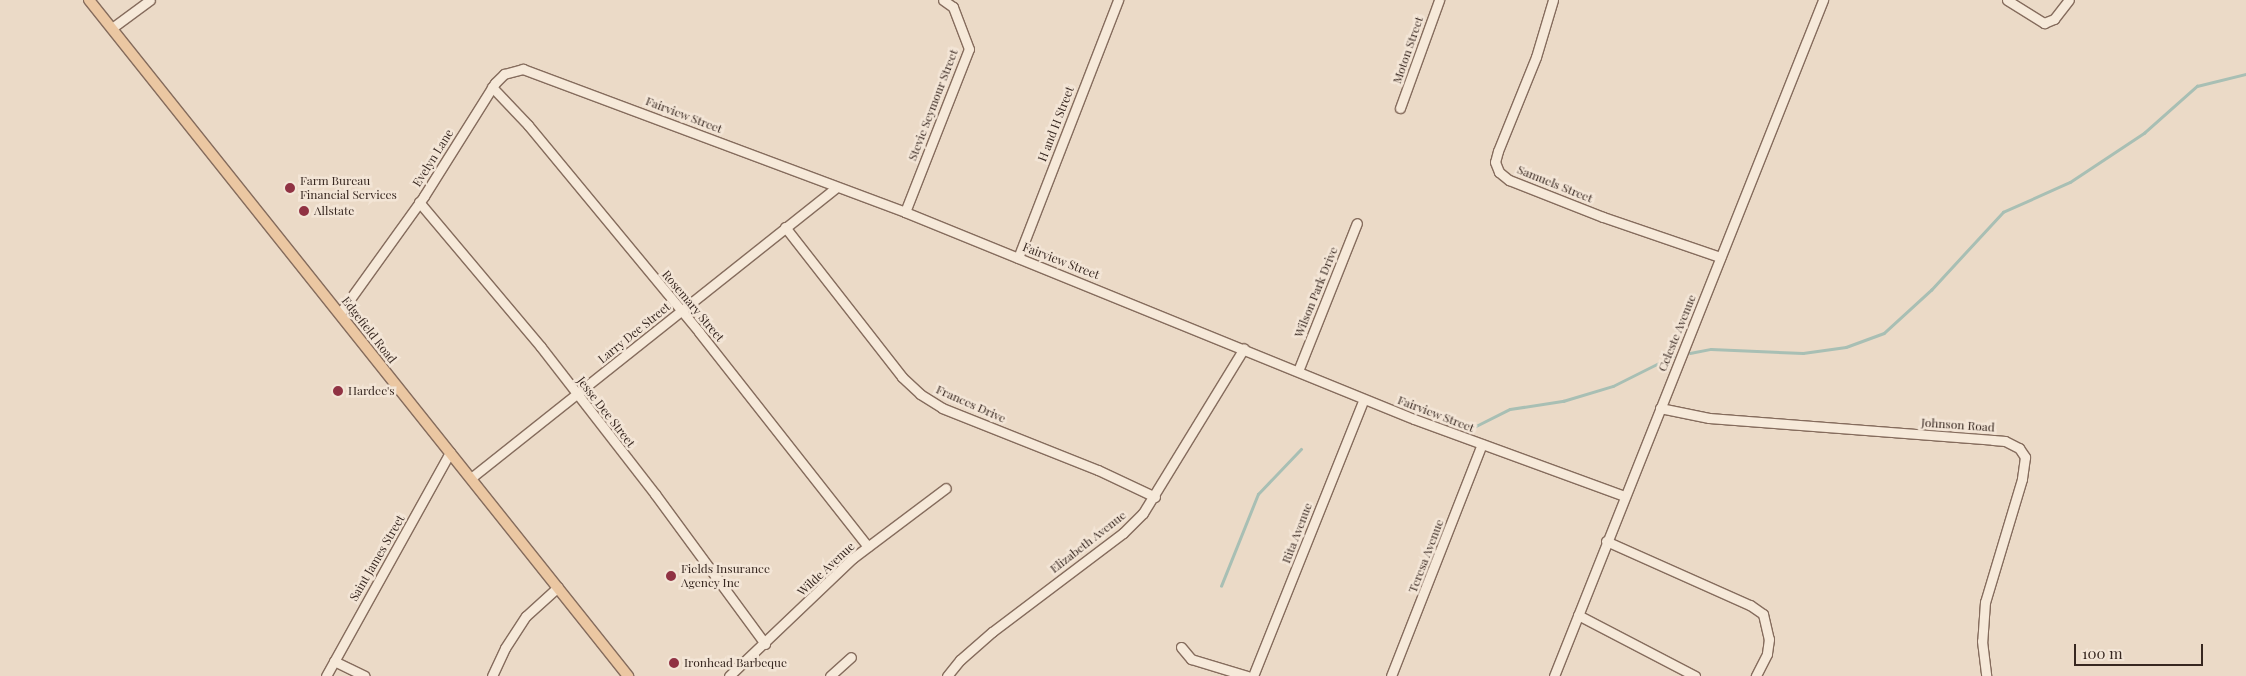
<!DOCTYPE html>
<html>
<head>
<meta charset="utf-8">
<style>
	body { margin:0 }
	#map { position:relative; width:2246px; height:676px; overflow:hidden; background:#ebdac7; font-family:"Playfair Display",serif }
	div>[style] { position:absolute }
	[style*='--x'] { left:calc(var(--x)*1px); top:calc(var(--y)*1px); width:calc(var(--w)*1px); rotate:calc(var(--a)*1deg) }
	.stream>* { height:2.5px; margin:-1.25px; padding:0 1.25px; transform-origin:1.25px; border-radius:1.25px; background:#a8bfb4 }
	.roads { filter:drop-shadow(1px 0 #856c5d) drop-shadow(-1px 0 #856c5d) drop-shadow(0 1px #856c5d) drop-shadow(0 -1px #856c5d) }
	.minor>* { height:9px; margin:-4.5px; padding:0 4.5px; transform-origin:4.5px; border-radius:4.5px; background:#f6e9d9 }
	.major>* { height:10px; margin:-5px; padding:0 5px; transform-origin:5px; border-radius:5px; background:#ebc7a2 }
	.dots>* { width:14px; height:14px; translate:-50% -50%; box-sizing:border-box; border:2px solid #f3e5d6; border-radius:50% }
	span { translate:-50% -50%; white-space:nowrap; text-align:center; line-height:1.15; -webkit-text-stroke:5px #f3e5d6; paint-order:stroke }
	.street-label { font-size:12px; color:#372720 }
	.poi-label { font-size:12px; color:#372720 }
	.left { translate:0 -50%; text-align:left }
	.scale { position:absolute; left:2074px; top:644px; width:129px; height:22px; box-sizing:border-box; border:2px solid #372720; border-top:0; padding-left:6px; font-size:15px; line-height:18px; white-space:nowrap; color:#372720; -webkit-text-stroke:4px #f3e5d6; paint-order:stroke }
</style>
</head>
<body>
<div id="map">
	<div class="stream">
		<i style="--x:1690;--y:353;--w:21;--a:-11"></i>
		<i style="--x:1711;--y:349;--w:92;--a:2.5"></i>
		<i style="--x:1803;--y:353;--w:43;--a:-7.9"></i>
		<i style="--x:1846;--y:347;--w:40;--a:-20.2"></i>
		<i style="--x:1884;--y:333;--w:64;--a:-42.5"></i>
		<i style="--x:1931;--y:290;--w:106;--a:-47.3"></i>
		<i style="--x:2003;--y:212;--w:73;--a:-24.1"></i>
		<i style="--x:2070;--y:182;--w:89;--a:-33.5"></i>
		<i style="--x:2144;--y:133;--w:71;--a:-41.6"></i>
		<i style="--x:2197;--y:86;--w:50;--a:-13.8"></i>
		<i style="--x:1472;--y:428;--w:42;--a:-26.6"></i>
		<i style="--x:1510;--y:409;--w:54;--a:-8.6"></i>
		<i style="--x:1563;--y:401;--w:52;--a:-16.7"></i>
		<i style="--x:1613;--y:386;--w:67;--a:-26.6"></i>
		<i style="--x:1221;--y:586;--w:99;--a:-68.1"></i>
		<i style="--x:1258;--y:494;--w:62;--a:-46.3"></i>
	</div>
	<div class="roads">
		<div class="minor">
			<i style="--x:1553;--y:0;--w:59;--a:106.6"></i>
			<i style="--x:1536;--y:57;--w:101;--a:112"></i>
			<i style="--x:1498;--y:151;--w:11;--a:105"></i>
			<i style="--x:1495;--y:162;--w:11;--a:68"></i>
			<i style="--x:1499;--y:172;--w:13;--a:39"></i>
			<i style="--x:1509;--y:180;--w:101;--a:21.5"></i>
			<i style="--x:1603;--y:217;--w:124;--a:18.9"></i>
			<i style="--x:2007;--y:0;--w:44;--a:31.9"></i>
			<i style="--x:2044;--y:23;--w:11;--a:-22"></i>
			<i style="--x:2054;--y:19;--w:24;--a:-52"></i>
			<i style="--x:112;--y:28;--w:47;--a:-36.4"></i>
			<i style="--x:492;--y:87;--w:52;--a:46.5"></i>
			<i style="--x:528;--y:125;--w:268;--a:50.4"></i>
			<i style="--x:699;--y:332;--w:273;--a:51.8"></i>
			<i style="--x:1400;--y:108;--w:115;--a:-70.1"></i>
			<i style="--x:419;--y:202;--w:189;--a:49.9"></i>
			<i style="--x:541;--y:347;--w:186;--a:52.2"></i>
			<i style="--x:655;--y:494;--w:186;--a:53.7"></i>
			<i style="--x:905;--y:212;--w:175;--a:-68.6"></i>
			<i style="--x:969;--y:49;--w:45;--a:-110.9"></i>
			<i style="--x:953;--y:7;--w:12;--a:-145"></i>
			<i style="--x:785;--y:227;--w:190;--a:52"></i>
			<i style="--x:902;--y:377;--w:25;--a:43"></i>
			<i style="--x:920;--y:394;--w:26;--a:32"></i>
			<i style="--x:942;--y:408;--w:168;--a:21.7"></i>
			<i style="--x:1098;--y:470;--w:63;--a:25.3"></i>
			<i style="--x:1018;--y:258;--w:277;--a:-68.8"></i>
			<i style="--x:340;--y:313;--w:144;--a:-54.3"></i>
			<i style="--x:424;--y:196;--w:133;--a:-57.9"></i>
			<i style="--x:495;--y:83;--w:13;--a:-45"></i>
			<i style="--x:504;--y:74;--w:20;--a:-15"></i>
			<i style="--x:523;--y:69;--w:408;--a:20.5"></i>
			<i style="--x:905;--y:212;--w:549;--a:22.13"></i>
			<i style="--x:1414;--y:419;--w:224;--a:20.1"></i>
			<i style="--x:1298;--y:371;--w:159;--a:-68.3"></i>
			<i style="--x:1660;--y:408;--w:50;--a:11.5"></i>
			<i style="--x:1709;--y:418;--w:285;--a:4.4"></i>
			<i style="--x:1993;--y:440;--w:12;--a:5"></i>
			<i style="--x:2005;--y:441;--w:16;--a:27"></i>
			<i style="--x:2019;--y:448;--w:11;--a:56"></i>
			<i style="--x:2025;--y:457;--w:22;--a:98"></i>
			<i style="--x:2022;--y:479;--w:128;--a:106.7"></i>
			<i style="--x:1985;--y:602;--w:39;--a:94"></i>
			<i style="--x:1982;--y:641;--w:35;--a:83"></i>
			<i style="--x:471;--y:478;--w:465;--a:-38.5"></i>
			<i style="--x:1606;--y:541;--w:158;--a:24"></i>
			<i style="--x:1750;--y:605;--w:16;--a:35"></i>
			<i style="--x:1763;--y:614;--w:26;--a:77"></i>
			<i style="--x:1769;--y:639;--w:15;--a:98"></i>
			<i style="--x:1767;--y:654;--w:25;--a:117"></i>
			<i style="--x:1578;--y:615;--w:132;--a:27.5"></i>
			<i style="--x:1181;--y:647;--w:16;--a:50"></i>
			<i style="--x:1191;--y:659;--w:59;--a:16.9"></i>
			<i style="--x:334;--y:661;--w:34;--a:26"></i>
			<i style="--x:326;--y:676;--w:256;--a:-61"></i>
			<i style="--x:492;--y:676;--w:31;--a:-65"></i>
			<i style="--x:505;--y:648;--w:38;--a:-57"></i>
			<i style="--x:526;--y:616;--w:43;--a:-42.2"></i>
			<i style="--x:729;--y:676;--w:171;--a:-43.6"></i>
			<i style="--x:853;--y:558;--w:116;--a:-37"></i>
			<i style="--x:830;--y:676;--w:28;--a:-42"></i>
			<i style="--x:947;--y:676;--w:21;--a:-51"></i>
			<i style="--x:960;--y:660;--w:43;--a:-41.2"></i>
			<i style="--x:992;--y:632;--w:164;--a:-37.1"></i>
			<i style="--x:1123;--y:533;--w:28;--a:-45"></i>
			<i style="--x:1143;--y:513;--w:193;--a:-58.5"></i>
			<i style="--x:1253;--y:676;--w:298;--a:-68.2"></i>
			<i style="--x:1391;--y:676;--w:249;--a:-68.6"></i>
			<i style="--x:1554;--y:676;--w:728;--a:-68.3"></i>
		</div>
		<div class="major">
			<i style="--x:89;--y:0;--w:865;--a:51.43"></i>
		</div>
	</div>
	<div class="dots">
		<i style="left:290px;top:188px;background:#903243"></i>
		<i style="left:304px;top:211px;background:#903243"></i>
		<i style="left:338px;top:391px;background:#903243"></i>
		<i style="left:671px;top:576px;background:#903243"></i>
		<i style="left:674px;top:663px;background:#903243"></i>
	</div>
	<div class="street-label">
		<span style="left:1408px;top:50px;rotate:-71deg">Moton Street</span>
		<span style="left:933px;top:105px;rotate:-69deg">Stevie Seymour Street</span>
		<span style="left:684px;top:115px;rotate:21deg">Fairview Street</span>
		<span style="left:1056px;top:124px;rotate:-69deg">H and H Street</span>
		<span style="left:433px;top:158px;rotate:-58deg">Evelyn Lane</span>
		<span style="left:1555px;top:184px;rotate:22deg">Samuels Street</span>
		<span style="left:1061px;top:261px;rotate:21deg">Fairview Street</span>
		<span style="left:1316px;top:292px;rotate:-68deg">Wilson Park Drive</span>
		<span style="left:693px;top:306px;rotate:50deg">Rosemary Street</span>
		<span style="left:369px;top:330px;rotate:52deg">Edgefield Road</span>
		<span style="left:634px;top:333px;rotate:-39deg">Larry Dee Street</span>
		<span style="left:1677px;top:333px;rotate:-68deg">Celeste Avenue</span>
		<span style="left:971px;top:404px;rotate:24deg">Frances Drive</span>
		<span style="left:606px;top:412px;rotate:52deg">Jesse Dee Street</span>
		<span style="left:1436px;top:414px;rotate:21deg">Fairview Street</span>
		<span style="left:1958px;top:425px;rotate:4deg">Johnson Road</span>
		<span style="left:1297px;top:533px;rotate:-69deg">Rita Avenue</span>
		<span style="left:1088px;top:542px;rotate:-38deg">Elizabeth Avenue</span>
		<span style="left:1426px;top:556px;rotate:-69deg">Teresa Avenue</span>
		<span style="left:377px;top:558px;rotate:-60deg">Saint James Street</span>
		<span style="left:826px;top:569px;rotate:-43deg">Wilde Avenue</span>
	</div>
	<div class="poi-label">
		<span class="left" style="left:300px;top:188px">Farm Bureau<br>Financial Services</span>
		<span class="left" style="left:314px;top:211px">Allstate</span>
		<span class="left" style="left:348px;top:391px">Hardee's</span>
		<span class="left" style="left:681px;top:576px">Fields Insurance<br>Agency Inc</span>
		<span class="left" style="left:684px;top:663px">Ironhead Barbeque</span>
	</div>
	<div class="scale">100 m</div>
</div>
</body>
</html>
